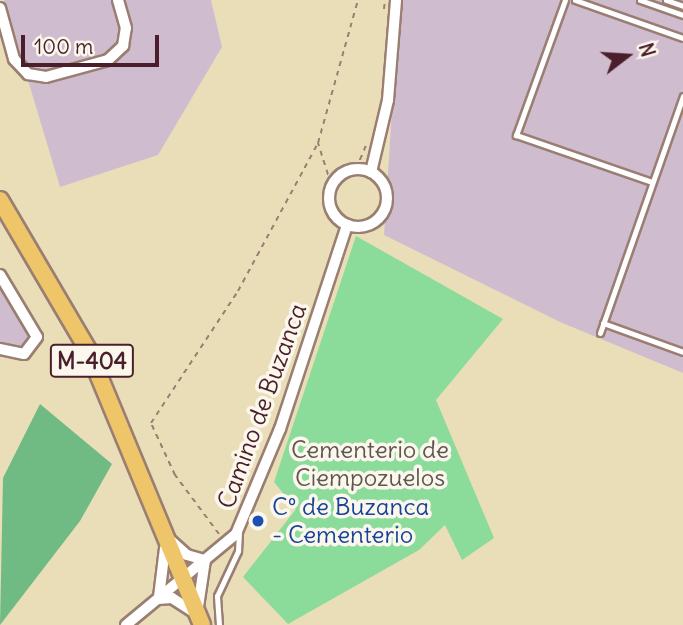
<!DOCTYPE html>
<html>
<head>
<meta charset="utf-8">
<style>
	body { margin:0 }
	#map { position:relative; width:683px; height:625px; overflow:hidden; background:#eadeb9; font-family:Delius,sans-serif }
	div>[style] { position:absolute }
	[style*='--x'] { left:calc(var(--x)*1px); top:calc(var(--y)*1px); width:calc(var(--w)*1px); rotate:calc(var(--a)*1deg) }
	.industrial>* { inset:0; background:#cfbdcf }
	.green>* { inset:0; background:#8bdb9b }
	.forest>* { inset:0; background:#70bb83 }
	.path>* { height:2px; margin-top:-1px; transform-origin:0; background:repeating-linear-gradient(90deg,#9a7e72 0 5px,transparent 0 10px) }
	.roads { filter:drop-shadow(2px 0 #9a7e72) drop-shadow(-2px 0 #9a7e72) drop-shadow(0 2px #9a7e72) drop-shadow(0 -2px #9a7e72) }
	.lane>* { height:5px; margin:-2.5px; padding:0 2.5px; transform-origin:2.5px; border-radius:2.5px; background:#fff }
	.street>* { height:10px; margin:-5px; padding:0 5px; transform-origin:5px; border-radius:5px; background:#fff }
	.street>.ring { margin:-5px; padding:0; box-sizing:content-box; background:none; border:10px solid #fff; border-radius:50% }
	.primary>* { height:16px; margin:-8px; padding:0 8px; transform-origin:8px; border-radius:8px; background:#eec569 }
	.dots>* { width:19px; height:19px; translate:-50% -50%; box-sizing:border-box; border:4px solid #fbf7ec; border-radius:50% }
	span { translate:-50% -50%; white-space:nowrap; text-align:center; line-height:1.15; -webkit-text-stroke:7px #fbf7ec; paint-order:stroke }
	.shield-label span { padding:2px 5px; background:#fbf7ec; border:2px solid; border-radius:5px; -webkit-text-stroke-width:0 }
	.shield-label { font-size:23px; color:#4a1f2b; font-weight:700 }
	.street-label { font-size:24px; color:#4a1f2b }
	.park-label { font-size:24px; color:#5e574d }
	.transit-label { font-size:24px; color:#164399 }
	.left { translate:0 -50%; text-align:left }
	.north { position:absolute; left:592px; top:21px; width:70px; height:70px; -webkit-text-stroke:5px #fbf7ec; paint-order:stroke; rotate:73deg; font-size:19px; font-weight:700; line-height:28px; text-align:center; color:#4a1f2b }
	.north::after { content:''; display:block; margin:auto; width:24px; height:32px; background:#4a1f2b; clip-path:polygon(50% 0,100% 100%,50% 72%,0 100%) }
	.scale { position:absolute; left:21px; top:35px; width:138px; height:32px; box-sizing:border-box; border:4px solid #4a1f2b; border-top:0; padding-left:9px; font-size:21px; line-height:24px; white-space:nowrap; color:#4a1f2b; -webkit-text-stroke:5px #fbf7ec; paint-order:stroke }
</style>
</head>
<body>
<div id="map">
	<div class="industrial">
		<i style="clip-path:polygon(4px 0,211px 0,222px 47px,158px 155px,60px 187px)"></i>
		<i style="clip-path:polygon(399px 0,683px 0,683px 373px,560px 322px,384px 235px)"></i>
		<i style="clip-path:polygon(0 280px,29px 324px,32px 344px,24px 351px,0 343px)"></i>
	</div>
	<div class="green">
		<i style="clip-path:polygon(356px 236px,503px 319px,436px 400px,494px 538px,462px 560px,445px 525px,419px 550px,288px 624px,243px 577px,296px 509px,274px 482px)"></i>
	</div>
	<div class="forest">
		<i style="clip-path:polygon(40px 404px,112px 464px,80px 521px,0 625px,3px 478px)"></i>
	</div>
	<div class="path">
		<i style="--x:384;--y:9;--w:9;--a:-84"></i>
		<i style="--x:356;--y:169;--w:28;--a:-67"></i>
		<i style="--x:331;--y:184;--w:43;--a:-107.6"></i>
		<i style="--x:318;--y:143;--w:148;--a:-74.4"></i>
		<i style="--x:219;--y:534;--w:74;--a:-126.7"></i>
		<i style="--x:175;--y:475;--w:57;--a:-114.8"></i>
		<i style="--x:151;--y:423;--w:158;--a:-56.6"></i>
		<i style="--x:238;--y:291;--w:168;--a:-61.6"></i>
	</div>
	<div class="roads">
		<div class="lane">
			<i style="--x:565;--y:0;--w:144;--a:109.9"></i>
			<i style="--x:516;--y:135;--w:144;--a:19.1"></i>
			<i style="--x:575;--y:0;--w:114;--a:19.4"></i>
			<i style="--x:640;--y:0;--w:46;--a:19.2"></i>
			<i style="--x:666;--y:0;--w:18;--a:19"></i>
			<i style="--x:603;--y:323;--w:85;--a:19.9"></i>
			<i style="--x:600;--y:333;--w:251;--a:-70.7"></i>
			<i style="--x:219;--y:625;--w:29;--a:-94"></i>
			<i style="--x:217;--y:596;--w:50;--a:-65"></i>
			<i style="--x:238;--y:551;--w:19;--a:-87"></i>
		</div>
		<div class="street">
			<i style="--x:0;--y:8;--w:53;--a:74.6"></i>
			<i style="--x:14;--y:59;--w:21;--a:47"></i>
			<i style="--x:28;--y:74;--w:18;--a:9"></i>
			<i style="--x:46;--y:77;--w:64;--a:-15.3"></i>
			<i style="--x:108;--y:60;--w:21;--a:-43"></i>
			<i style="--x:123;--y:46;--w:18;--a:-81"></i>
			<i style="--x:126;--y:28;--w:29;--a:-106"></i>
			<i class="ring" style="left:329px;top:169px;width:48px;height:48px"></i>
			<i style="--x:371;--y:172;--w:74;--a:-76.7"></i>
			<i style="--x:388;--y:100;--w:100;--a:-85.4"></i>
			<i style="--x:0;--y:275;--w:72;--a:59.2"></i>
			<i style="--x:37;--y:337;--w:21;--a:127"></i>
			<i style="--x:24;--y:354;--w:25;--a:-168"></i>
			<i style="--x:168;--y:538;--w:25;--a:42"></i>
			<i style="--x:187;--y:555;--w:19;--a:16"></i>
			<i style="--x:205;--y:560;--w:48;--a:98.5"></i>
			<i style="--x:159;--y:597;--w:49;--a:-83"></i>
			<i style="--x:158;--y:599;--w:14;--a:-4"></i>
			<i style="--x:172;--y:598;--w:24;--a:33"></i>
			<i style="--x:126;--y:625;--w:143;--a:-39.6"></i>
			<i style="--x:236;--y:534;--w:114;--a:-67.3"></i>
			<i style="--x:280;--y:429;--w:215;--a:-71.8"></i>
		</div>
		<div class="primary">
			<i style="--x:0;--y:200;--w:176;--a:59.6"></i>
			<i style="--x:89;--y:352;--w:295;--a:67.5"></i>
		</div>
	</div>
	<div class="dots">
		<i style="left:258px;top:521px;background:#1a4fb4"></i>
	</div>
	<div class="shield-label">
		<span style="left:92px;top:361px">M-404</span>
	</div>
	<div class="street-label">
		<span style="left:262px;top:406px;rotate:-70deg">Camino de Buzanca</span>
	</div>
	<div class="park-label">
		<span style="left:370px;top:464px">Cementerio de<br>Ciempozuelos</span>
	</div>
	<div class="transit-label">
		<span class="left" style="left:272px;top:521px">Cº de Buzanca<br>- Cementerio</span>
	</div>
	<div class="north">N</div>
	<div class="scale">100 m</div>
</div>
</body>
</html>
